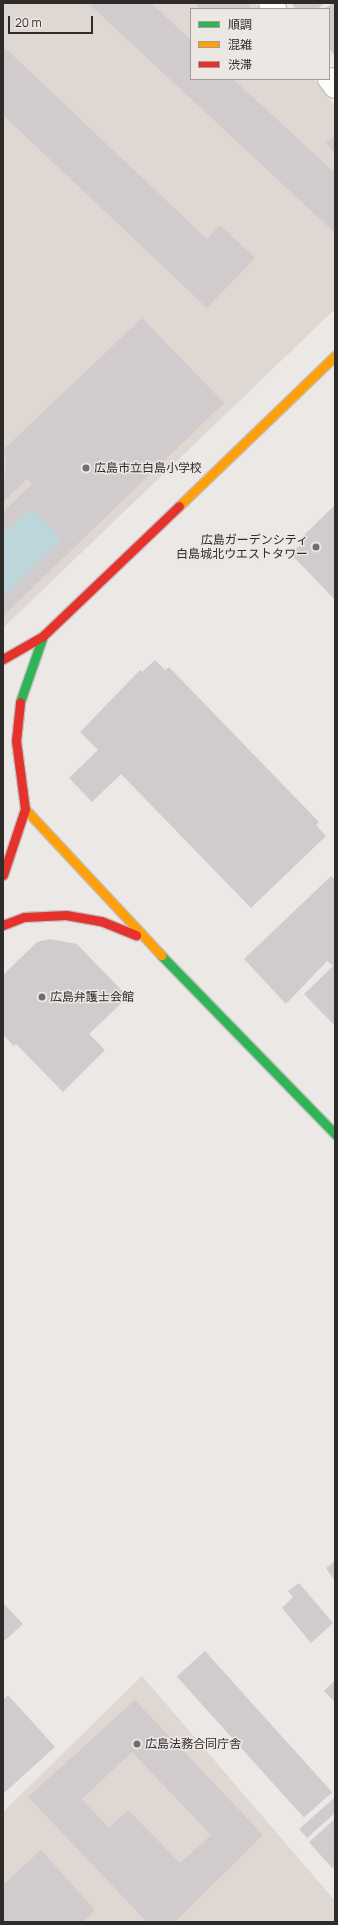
<!DOCTYPE html>
<html>
<head>
<meta charset="utf-8">
<style>
	body { margin:0 }
	#map { position:relative; width:338px; height:1925px; overflow:hidden; background:#ebe8e6; font-family:Manrope,"Noto Sans JP",sans-serif }
	div>[style] { position:absolute }
	[style*='--x'] { left:calc(var(--x)*1px); top:calc(var(--y)*1px); width:calc(var(--w)*1px); rotate:calc(var(--a)*1deg) }
	.built>* { inset:0; background:#dfd7d2 }
	.water>* { inset:0; background:#bdd6d9 }
	.building>* { inset:0; background:#d1cbce; transform-origin:0 0 }
	.roads { filter:drop-shadow(1px 0 #c3c1c0) drop-shadow(-1px 0 #c3c1c0) drop-shadow(0 1px #c3c1c0) drop-shadow(0 -1px #c3c1c0) }
	.street>* { height:22px; margin:-11px; padding:0 11px; transform-origin:11px; border-radius:11px; background:#fcfcfb }
	.fast>* { height:9px; margin:-4.5px; padding:0 4.5px; transform-origin:4.5px; border-radius:4.5px; background:#30b455 }
	.slow>* { height:9px; margin:-4.5px; padding:0 4.5px; transform-origin:4.5px; border-radius:4.5px; background:#ff9f0a }
	.jam>* { height:9px; margin:-4.5px; padding:0 4.5px; transform-origin:4.5px; border-radius:4.5px; background:#e5322d }
	.dots>* { width:11px; height:11px; translate:-50% -50%; box-sizing:border-box; border:2px solid #ede7e4; border-radius:50% }
	span { translate:-50% -50%; white-space:nowrap; text-align:center; line-height:1.15; -webkit-text-stroke:3px #ede7e4; paint-order:stroke }
	.poi-label { font-size:12px; color:#2e2c2a }
	.left { translate:0 -50%; text-align:left }
	.right { translate:-100% -50%; text-align:right }
	.frame { position:absolute; inset:0; border:4px solid #2e2c2a; pointer-events:none }
	.legend { position:absolute; left:190px; top:8px; width:140px; height:72px; box-sizing:border-box; background:#ede7e4; border:1px solid #a19c9a; margin:0; padding:5px 7px; list-style:none; font-size:12px; color:#2e2c2a }
	.legend li { display:flex; align-items:center; gap:8px; height:20px }
	.legend b { width:20px; border:1px solid #a19c9a }
	.scale { position:absolute; left:8px; top:16px; width:85px; height:18px; box-sizing:border-box; border:2px solid #2e2c2a; border-top:0; padding-left:5px; font-size:12px; line-height:14px; white-space:nowrap; color:#2e2c2a; -webkit-text-stroke:3px #ede7e4; paint-order:stroke }
</style>
</head>
<body>
<div id="map">
	<div class="built">
		<i style="clip-path:polygon(3px 3px,255px 3px,260px 9px,191px 9px,191px 79px,314px 79px,335px 106px,335px 309px,3px 628px)"></i>
		<i style="clip-path:polygon(142px 1676px,335px 1901px,335px 1922px,3px 1922px,3px 1812px)"></i>
	</div>
	<div class="water">
		<i style="clip-path:polygon(32px 507px,62px 540px,3px 597px,3px 534px)"></i>
	</div>
	<div class="building">
		<i style="clip-path:polygon(88px 3px,151px 3px,191px 40px,191px 79px,233px 79px,335px 173px,335px 233px)"></i>
		<i style="clip-path:polygon(195px 3px,247px 3px,252px 9px,200px 9px)"></i>
		<i style="clip-path:polygon(291px 3px,325px 3px,317px 9px,296px 9px)"></i>
		<i style="clip-path:polygon(332px 3px,335px 3px,334px 55px,329px 49px,329px 9px,324px 9px)"></i>
		<i style="clip-path:polygon(3px 46px,207px 239px,220px 225px,255px 258px,207px 308px,3px 115px)"></i>
		<i style="clip-path:polygon(335px 136px,335px 155px,326px 143px)"></i>
		<i style="clip-path:polygon(142px 318px,224px 403px,3px 616px,3px 597px,62px 540px,32px 507px,3px 534px,3px 512px,32px 484px,27px 479px,3px 502px,6px 457px,3px 450px)"></i>
		<i style="clip-path:polygon(335px 505px,335px 600px,291px 554px,305px 540px,302px 537px)"></i>
		<i style="clip-path:polygon(155px 660px,165px 670px,169px 667px,319px 822px,316px 825px,326px 836px,251px 908px,121px 774px,92px 802px,69px 778px,98px 750px,80px 732px,140px 670px,142px 672px)"></i>
		<i style="clip-path:polygon(331px 876px,335px 880px,335px 1026px,304px 994px,333px 966px,327px 961px,286px 1004px,244px 959px)"></i>
		<i style="clip-path:polygon(50px 939px,77px 944px,128px 997px,89px 1034px,105px 1050px,63px 1092px,16px 1044px,14px 1046px,3px 1035px,3px 975px,37px 942px)"></i>
		<i style="clip-path:polygon(335px 1561px,335px 1581px,326px 1568px)"></i>
		<i style="clip-path:polygon(299px 1583px,333px 1623px,311px 1643px,282px 1608px,293px 1597px,288px 1591px)"></i>
		<i style="clip-path:polygon(3px 1603px,23px 1624px,3px 1642px)"></i>
		<i style="left:205px;top:1651px;width:190px;height:38px;rotate:48deg"></i>
		<i style="clip-path:polygon(335px 1680px,335px 1702px,324px 1691px)"></i>
		<i style="clip-path:polygon(8px 1695px,55px 1747px,3px 1794px,3px 1700px)"></i>
		<i style="clip-path:polygon(evenodd,135px 1700px,263px 1835px,175px 1922px,147px 1922px,28px 1797px,135px 1700px,132px 1752px,211px 1835px,180px 1863px,128px 1810px,109px 1828px,82px 1799px,132px 1752px)"></i>
		<i style="clip-path:polygon(334px 1798px,335px 1813px,307px 1838px,299px 1829px)"></i>
		<i style="clip-path:polygon(335px 1819px,335px 1866px,332px 1868px,309px 1842px)"></i>
		<i style="clip-path:polygon(41px 1850px,95px 1910px,83px 1922px,3px 1922px,3px 1885px)"></i>
	</div>
	<div class="roads">
		<div class="street">
			<i style="--x:270;--y:3;--w:8;--a:50"></i>
			<i style="--x:329;--y:79;--w:10;--a:53"></i>
		</div>
		<div class="fast">
			<i style="--x:20;--y:702;--w:70;--a:-70.8"></i>
			<i style="--x:161;--y:955;--w:250;--a:45.8"></i>
		</div>
		<div class="slow">
			<i style="--x:179;--y:506;--w:216;--a:-43.9"></i>
			<i style="--x:25;--y:809;--w:200;--a:47"></i>
		</div>
		<div class="jam">
			<i style="--x:3;--y:659;--w:46;--a:-29.9"></i>
			<i style="--x:43;--y:636;--w:188;--a:-43.7"></i>
			<i style="--x:3;--y:875;--w:70;--a:-71.6"></i>
			<i style="--x:25;--y:809;--w:69;--a:-97.5"></i>
			<i style="--x:16;--y:741;--w:39;--a:-84"></i>
			<i style="--x:3;--y:925;--w:22;--a:-21"></i>
			<i style="--x:24;--y:917;--w:42;--a:-2.7"></i>
			<i style="--x:66;--y:915;--w:36;--a:10"></i>
			<i style="--x:101;--y:921;--w:38;--a:22"></i>
		</div>
	</div>
	<div class="dots">
		<i style="left:86px;top:468px;background:#706e6c"></i>
		<i style="left:316px;top:547px;background:#706e6c"></i>
		<i style="left:42px;top:997px;background:#706e6c"></i>
		<i style="left:137px;top:1744px;background:#706e6c"></i>
	</div>
	<div class="poi-label">
		<span class="left" style="left:94px;top:468px">広島市立白島小学校</span>
		<span class="right" style="left:308px;top:547px">広島ガーデンシティ<br>白島城北ウエストタワー</span>
		<span class="left" style="left:50px;top:997px">広島弁護士会館</span>
		<span class="left" style="left:145px;top:1744px">広島法務合同庁舎</span>
	</div>
	<div class="frame"></div>
	<ul class="legend">
	<li><b style="height:5px;background:#30b455"></b>順調</li>
	<li><b style="height:5px;background:#ff9f0a"></b>混雑</li>
	<li><b style="height:5px;background:#e5322d"></b>渋滞</li>
	</ul>
	<div class="scale">20 m</div>
</div>
</body>
</html>
